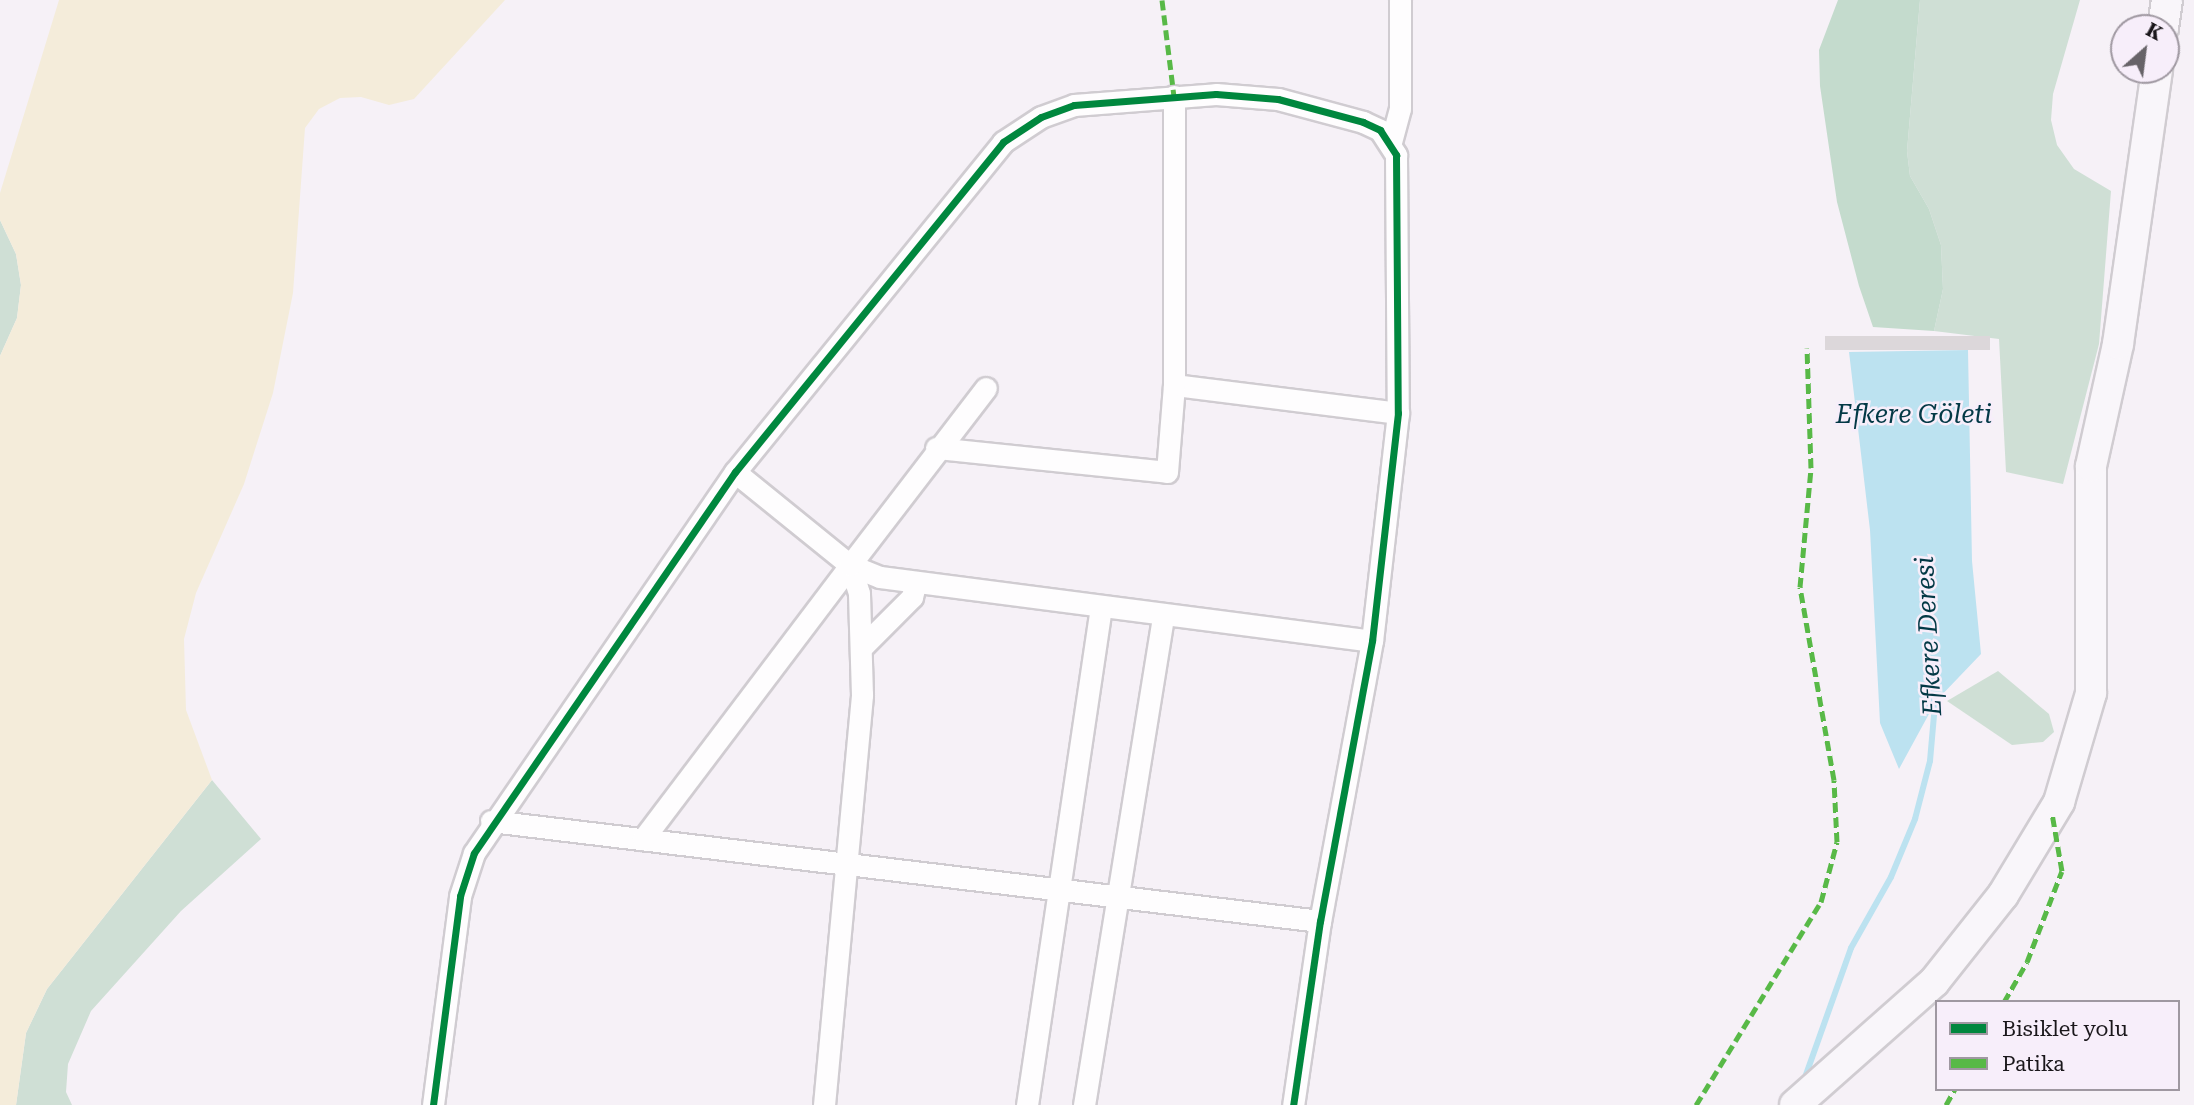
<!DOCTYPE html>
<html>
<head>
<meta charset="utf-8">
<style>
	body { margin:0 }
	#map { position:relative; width:2194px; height:1105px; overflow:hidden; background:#f6f1f7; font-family:"Roboto Serif",serif }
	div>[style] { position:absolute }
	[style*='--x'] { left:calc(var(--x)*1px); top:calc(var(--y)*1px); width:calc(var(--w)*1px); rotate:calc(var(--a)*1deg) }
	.green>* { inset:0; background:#cfdfd5 }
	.forest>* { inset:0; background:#c4dbcd }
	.sand>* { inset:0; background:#f4ecda }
	.water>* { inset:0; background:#bce2f0 }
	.stream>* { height:6px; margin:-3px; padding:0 3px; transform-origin:3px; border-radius:3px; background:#bce2f0 }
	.building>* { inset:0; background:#dcd7da; transform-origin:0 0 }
	.roads { filter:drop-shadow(2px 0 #d0ccd1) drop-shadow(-2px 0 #d0ccd1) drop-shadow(0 2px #d0ccd1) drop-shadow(0 -2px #d0ccd1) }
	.street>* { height:21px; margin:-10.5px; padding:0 10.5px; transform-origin:10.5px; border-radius:10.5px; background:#fefdfe }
	.secondary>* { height:30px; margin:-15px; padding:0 15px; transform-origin:15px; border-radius:15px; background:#f9f6fa }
	.quiet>* { height:5px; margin-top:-2.5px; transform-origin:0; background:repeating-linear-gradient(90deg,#58b947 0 10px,transparent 0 15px) }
	.cycleway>* { height:7px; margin:-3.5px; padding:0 3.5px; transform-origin:3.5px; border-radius:3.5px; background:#00873e }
	span { translate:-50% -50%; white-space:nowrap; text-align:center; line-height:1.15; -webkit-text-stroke:5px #f7eefa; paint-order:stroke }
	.water-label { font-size:26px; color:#033946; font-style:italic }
	.legend { position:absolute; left:1935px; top:1000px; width:245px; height:91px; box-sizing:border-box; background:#f7eefa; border:2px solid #9f98a1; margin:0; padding:9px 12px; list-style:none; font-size:21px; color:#1a171b }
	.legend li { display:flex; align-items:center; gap:14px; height:35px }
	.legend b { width:35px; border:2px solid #9f98a1 }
	.north { position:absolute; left:2110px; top:14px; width:70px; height:70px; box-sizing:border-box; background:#f7eefa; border:2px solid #9f98a1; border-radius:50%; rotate:28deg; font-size:19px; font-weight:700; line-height:28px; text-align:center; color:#1a171b }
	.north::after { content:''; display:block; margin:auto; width:24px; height:32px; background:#676368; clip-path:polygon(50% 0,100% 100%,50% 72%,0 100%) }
</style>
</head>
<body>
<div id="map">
	<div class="green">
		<i style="clip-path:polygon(1920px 0,2080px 0,2053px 94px,2051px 120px,2057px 145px,2074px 169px,2111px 191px,2099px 344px,2063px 484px,2006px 472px,1999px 339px,1934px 331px,1943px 289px,1941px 245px,1929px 209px,1910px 176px,1907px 151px)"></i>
		<i style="clip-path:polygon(0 220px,16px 254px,21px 285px,17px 318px,0 356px)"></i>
		<i style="clip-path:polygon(1998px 671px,2049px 714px,2054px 732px,2043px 742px,2012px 745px,1947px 701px)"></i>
		<i style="clip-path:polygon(212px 780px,261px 839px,181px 911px,91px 1011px,68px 1064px,66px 1092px,72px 1105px,16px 1105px,26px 1033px,47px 989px)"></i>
	</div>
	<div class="forest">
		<i style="clip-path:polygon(1838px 0,1920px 0,1907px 151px,1910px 176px,1929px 209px,1941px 245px,1943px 289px,1934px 331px,1873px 327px,1859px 286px,1837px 202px,1820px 86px,1819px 50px)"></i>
	</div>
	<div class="sand">
		<i style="clip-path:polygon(59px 0,505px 0,414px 99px,389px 105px,361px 97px,340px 98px,319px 109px,305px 128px,293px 293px,273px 393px,244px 484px,196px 593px,184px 639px,186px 710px,212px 780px,47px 989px,26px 1033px,16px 1105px,0 1105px,0 356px,17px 318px,21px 285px,16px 254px,0 220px,0 193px)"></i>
	</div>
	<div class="water">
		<i style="clip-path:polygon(1968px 350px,1972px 561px,1981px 654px,1936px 701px,1899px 769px,1880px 723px,1870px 530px,1849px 352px)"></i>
	</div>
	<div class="stream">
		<i style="--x:1803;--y:1083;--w:143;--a:-70.4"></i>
		<i style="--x:1851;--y:948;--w:81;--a:-60.6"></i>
		<i style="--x:1891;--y:877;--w:63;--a:-67.5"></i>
		<i style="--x:1915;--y:819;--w:60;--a:-75.5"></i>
		<i style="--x:1930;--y:761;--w:68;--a:-85"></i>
	</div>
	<div class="building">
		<i style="left:1990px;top:336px;width:14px;height:165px;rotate:90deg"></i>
	</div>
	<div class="roads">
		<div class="street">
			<i style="--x:1391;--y:142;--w:35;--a:-75"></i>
			<i style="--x:1400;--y:108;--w:108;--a:-90"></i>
			<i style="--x:1174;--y:385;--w:226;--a:7.1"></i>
			<i style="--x:936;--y:448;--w:232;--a:5.9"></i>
			<i style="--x:1167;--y:472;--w:87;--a:-85.4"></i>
			<i style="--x:1174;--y:385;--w:289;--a:-90"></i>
			<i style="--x:735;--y:472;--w:148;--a:39"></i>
			<i style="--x:850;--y:565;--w:32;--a:22"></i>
			<i style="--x:880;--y:577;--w:496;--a:7.4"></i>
			<i style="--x:864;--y:645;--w:68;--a:-45"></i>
			<i style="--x:912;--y:597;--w:12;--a:-76"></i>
			<i style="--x:491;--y:821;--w:835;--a:6.88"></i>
			<i style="--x:643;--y:839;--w:343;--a:-52.9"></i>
			<i style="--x:433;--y:1105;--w:211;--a:-82.6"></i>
			<i style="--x:460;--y:896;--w:45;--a:-72"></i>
			<i style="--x:474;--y:853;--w:462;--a:-55.6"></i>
			<i style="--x:735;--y:472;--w:425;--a:-50.9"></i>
			<i style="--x:1003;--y:142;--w:45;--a:-33.3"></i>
			<i style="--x:1041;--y:117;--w:35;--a:-20"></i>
			<i style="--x:1074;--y:105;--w:142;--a:-4.4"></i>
			<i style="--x:1216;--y:94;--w:62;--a:4.6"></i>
			<i style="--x:1278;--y:99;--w:88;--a:15.1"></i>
			<i style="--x:1363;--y:122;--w:19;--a:25"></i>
			<i style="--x:1380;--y:130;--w:30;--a:57"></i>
			<i style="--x:1396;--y:155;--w:258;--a:89.6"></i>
			<i style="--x:1398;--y:413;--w:229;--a:96.5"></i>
			<i style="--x:1372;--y:641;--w:285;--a:100.5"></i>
			<i style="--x:1320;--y:921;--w:186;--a:98.3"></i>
			<i style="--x:824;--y:1105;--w:412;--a:-84.7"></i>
			<i style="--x:862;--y:695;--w:102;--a:-91.7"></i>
			<i style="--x:859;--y:593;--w:29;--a:-108"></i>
			<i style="--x:850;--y:565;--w:223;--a:-52.5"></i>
			<i style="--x:1027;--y:1105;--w:503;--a:-81.55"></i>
			<i style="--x:1084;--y:1105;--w:495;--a:-80.8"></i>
		</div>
		<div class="secondary">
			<i style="--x:2163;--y:28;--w:28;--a:-82"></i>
			<i style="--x:1795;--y:1105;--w:186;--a:-41.5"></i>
			<i style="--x:1934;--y:982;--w:111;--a:-51.6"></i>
			<i style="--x:2003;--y:895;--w:109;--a:-58.9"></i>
			<i style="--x:2059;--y:802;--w:114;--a:-73.6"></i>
			<i style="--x:2091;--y:693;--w:227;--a:-90"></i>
			<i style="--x:2091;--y:466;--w:125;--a:-77.5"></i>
			<i style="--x:2118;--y:344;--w:277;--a:-81.9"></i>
		</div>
	</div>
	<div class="quiet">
		<i style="--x:1162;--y:0;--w:97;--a:82.9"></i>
		<i style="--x:2004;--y:1002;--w:46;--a:-60.1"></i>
		<i style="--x:2027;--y:962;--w:97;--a:-69"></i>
		<i style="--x:2062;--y:871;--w:59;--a:-99.8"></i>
		<i style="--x:1696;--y:1105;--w:238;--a:-58.4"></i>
		<i style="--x:1821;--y:902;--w:62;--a:-75.1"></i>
		<i style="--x:1837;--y:842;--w:62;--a:-92.8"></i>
		<i style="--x:1834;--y:780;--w:196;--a:-100"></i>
		<i style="--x:1800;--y:587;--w:120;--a:-84.7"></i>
		<i style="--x:1811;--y:468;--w:120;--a:-91.9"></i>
		<i style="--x:1946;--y:1105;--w:18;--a:-61"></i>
	</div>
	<div class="cycleway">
		<i style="--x:433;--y:1105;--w:211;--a:-82.6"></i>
		<i style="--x:460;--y:896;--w:45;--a:-72"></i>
		<i style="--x:474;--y:853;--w:462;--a:-55.6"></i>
		<i style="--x:735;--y:472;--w:425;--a:-50.9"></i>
		<i style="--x:1003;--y:142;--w:45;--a:-33.3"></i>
		<i style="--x:1041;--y:117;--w:35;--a:-20"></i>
		<i style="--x:1074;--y:105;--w:142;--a:-4.4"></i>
		<i style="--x:1216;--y:94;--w:62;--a:4.6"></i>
		<i style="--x:1278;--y:99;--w:88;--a:15.1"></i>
		<i style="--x:1363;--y:122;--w:19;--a:25"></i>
		<i style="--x:1380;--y:130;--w:30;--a:57"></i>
		<i style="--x:1396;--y:155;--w:258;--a:89.6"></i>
		<i style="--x:1398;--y:413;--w:229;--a:96.5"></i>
		<i style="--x:1372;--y:641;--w:285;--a:100.5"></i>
		<i style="--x:1320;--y:921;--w:186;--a:98.3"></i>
	</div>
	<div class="water-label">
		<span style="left:1914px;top:415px">Efkere Göleti</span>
		<span style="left:1929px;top:636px;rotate:-93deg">Efkere Deresi</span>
	</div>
	<ul class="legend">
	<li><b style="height:9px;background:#00873e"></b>Bisiklet yolu</li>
	<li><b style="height:9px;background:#58b947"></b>Patika</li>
	</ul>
	<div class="north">K</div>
</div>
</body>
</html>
